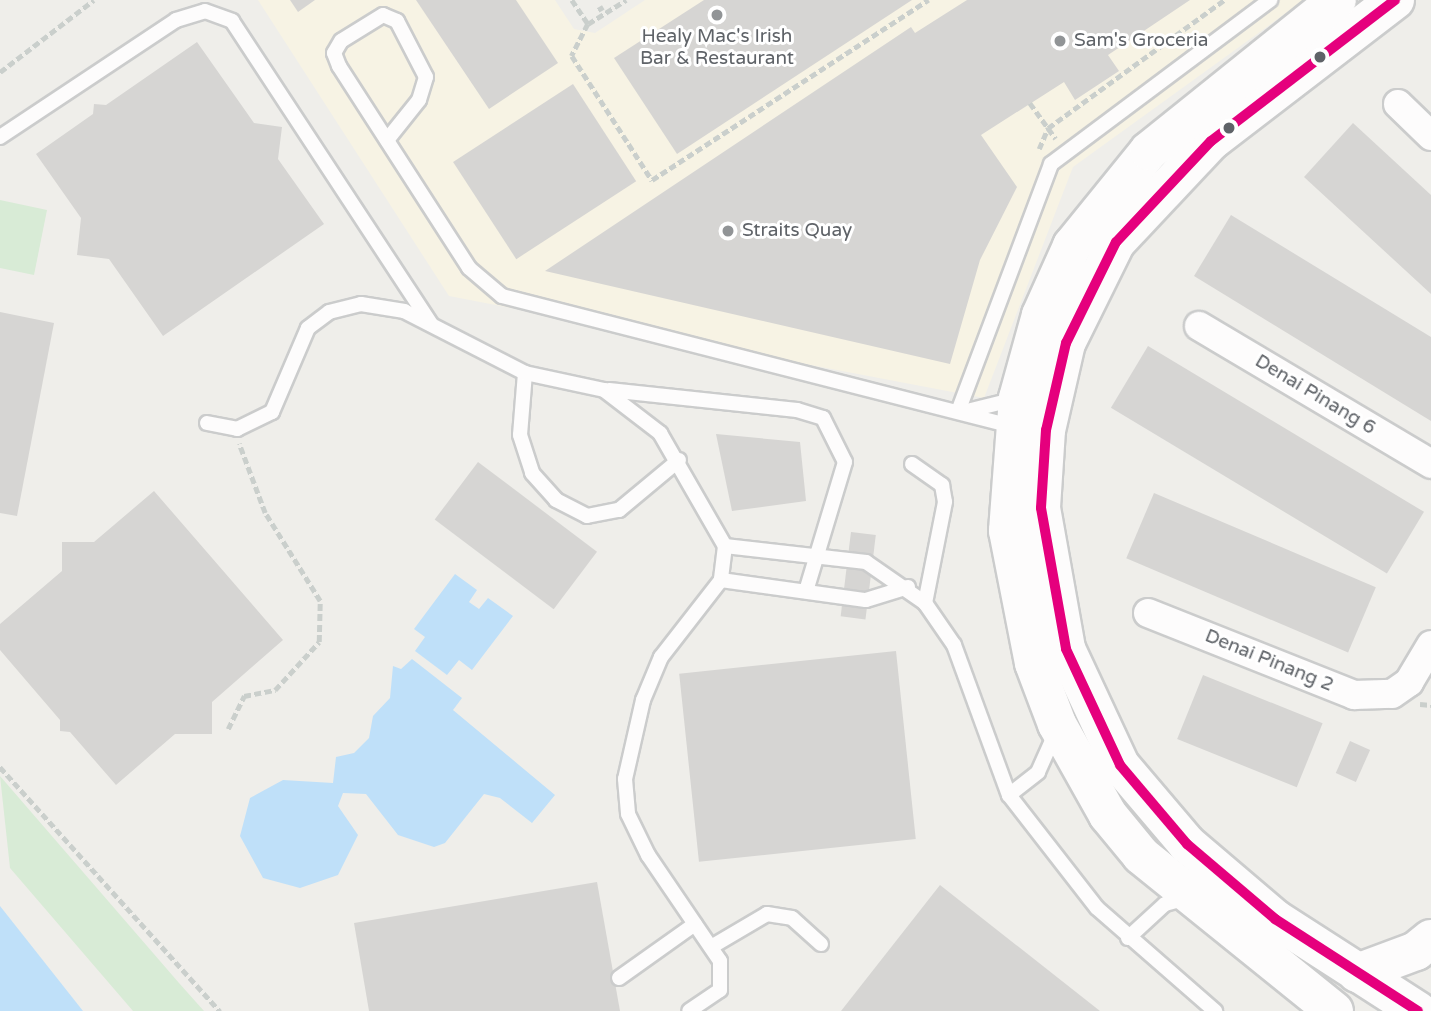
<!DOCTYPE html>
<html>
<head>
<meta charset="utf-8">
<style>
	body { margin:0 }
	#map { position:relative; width:1431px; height:1011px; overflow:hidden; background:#efeeea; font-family:"Varela Round",sans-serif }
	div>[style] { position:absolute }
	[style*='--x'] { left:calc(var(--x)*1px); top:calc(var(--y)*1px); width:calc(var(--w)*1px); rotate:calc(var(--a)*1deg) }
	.commercial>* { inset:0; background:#f7f3e4 }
	.green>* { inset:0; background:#d8ebd6 }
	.water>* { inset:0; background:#bfe0f9 }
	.building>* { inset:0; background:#d6d5d3; transform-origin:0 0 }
	.path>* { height:4.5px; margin-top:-2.25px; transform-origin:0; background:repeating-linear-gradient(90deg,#cacfcc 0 7px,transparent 0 10.5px) }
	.roads { filter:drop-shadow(2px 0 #cbcccc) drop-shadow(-2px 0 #cbcccc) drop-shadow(0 2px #cbcccc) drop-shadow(0 -2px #cbcccc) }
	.lane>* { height:14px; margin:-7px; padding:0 7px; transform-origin:7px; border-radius:7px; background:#fdfcfc }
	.street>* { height:28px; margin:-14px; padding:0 14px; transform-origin:14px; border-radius:14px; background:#fdfcfc }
	.secondary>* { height:38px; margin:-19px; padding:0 19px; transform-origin:19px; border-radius:19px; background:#fdfcfc }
	.bus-1>* { height:10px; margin:-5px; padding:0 5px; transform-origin:5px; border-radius:5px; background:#e5007d }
	.dots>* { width:19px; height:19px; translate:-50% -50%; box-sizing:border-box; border:4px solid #fff; border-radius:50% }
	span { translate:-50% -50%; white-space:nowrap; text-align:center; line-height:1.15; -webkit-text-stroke:6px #fff; paint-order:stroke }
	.poi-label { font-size:19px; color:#5f6368 }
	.left { translate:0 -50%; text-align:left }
	.street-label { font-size:19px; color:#5f6368 }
</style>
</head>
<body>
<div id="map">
	<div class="commercial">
		<i style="clip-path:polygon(258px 0,555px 0,574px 29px,595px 33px,645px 0,1304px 0,1073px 167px,984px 398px,449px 296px)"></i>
	</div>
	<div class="green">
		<i style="clip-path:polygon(0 200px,47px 210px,34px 275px,0 268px)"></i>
		<i style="clip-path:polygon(0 776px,179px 983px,204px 1011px,133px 1011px,10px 868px)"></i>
	</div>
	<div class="water">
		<i style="clip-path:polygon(455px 574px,477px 590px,469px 602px,479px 609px,488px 598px,513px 616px,472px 670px,459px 660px,447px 675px,415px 651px,425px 637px,414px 629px)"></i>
		<i style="clip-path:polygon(412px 659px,462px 698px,453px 710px,555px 795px,532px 823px,500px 798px,484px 794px,445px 843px,434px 847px,398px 835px,366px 794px,343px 793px,338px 806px,358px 835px,338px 875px,300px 888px,263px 878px,240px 836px,250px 798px,283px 780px,333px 783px,336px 757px,354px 753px,369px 738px,373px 716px,390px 698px,393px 666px,401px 669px)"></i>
		<i style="clip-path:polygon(0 906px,83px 1011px,0 1011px)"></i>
	</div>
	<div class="building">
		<i style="clip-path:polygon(290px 0,315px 0,298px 12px)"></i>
		<i style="clip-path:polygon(416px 0,516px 0,558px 63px,489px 109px)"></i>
		<i style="clip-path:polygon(704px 0,912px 0,677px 154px,614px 58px)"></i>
		<i style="clip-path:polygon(967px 0,1190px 0,1108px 55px,1119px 71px,1075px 100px,1064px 82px,981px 135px,1017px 187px,980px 260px,950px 364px,545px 271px,911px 27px,915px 33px)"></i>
		<i style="clip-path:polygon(197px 42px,254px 123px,282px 127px,278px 159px,324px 224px,163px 336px,109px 259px,77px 255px,81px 218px,36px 154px,93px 114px,94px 104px,106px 105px)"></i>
		<i style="left:573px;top:84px;width:116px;height:143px;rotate:57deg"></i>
		<i style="clip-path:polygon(1353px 123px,1431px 195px,1431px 294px,1304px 177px)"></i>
		<i style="clip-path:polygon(1231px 215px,1431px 337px,1431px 421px,1194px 276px)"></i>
		<i style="clip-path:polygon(0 312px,54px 323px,17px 516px,0 513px)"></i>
		<i style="left:1148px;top:346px;width:322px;height:72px;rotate:31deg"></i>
		<i style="clip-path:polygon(716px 434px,800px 442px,806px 501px,732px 511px)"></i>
		<i style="left:478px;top:462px;width:149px;height:72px;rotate:37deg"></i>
		<i style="clip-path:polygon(154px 491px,283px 640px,212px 702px,212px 734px,175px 734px,116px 785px,70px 732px,60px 731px,60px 720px,0 650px,0 624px,62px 571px,62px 542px,94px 542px)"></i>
		<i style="left:1154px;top:493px;width:241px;height:71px;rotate:23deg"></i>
		<i style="left:851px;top:532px;width:25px;height:85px;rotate:7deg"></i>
		<i style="left:896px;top:651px;width:189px;height:218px;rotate:84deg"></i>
		<i style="left:1203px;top:675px;width:129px;height:69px;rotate:22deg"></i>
		<i style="left:1350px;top:741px;width:22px;height:35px;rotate:24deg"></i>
		<i style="clip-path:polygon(597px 882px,620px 1011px,369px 1011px,354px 923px)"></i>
		<i style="clip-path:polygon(940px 885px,1100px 1011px,841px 1011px)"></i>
	</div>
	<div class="path">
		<i style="--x:572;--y:0;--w:29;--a:56"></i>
		<i style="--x:588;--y:24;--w:45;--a:-32.3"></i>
		<i style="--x:598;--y:10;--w:6;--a:-31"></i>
		<i style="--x:588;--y:24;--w:36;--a:117"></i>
		<i style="--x:572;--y:56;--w:148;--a:57.2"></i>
		<i style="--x:652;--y:180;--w:330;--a:-33.1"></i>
		<i style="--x:0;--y:72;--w:118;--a:-37.5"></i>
		<i style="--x:1030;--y:103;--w:44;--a:54.2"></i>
		<i style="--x:1039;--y:149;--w:23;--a:-67"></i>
		<i style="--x:1048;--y:128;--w:218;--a:-36"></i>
		<i style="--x:1420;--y:704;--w:11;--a:5"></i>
		<i style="--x:228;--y:729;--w:37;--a:-64"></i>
		<i style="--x:244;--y:696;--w:32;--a:-11"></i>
		<i style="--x:275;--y:690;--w:65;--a:-47.5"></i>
		<i style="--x:319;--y:642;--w:41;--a:-88.6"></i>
		<i style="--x:320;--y:601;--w:104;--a:-122"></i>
		<i style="--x:265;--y:513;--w:74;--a:-110.6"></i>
		<i style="--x:0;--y:767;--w:329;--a:48"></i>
	</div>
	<div class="roads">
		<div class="lane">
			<i style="--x:0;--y:137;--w:211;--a:-33.6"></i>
			<i style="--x:176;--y:20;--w:30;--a:-17"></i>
			<i style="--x:205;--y:11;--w:29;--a:20"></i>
			<i style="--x:232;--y:21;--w:363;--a:56.7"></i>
			<i style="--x:387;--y:140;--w:51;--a:-51.3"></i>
			<i style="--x:419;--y:100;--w:24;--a:-73"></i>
			<i style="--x:426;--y:77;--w:63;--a:-117.4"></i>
			<i style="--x:397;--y:21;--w:15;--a:-157"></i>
			<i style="--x:383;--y:15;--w:49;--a:148.2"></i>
			<i style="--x:341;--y:41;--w:14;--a:120"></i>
			<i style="--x:334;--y:53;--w:14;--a:69"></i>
			<i style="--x:339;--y:66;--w:240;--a:57.2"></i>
			<i style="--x:469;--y:268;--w:43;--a:40.3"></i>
			<i style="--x:502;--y:296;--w:529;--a:14.32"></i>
			<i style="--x:525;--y:373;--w:62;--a:94.6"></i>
			<i style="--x:520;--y:435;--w:40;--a:72"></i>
			<i style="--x:532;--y:473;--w:36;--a:48"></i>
			<i style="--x:556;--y:500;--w:35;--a:27"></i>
			<i style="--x:587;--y:516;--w:33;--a:-11"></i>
			<i style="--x:619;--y:510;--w:78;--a:-39.8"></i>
			<i style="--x:609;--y:390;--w:189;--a:6.1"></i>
			<i style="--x:797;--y:410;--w:27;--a:17"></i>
			<i style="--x:823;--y:418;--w:49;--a:63.4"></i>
			<i style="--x:845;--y:462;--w:135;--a:106.8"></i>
			<i style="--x:959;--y:409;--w:262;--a:-69.4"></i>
			<i style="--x:1051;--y:164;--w:274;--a:-36.8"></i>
			<i style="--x:967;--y:411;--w:50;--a:-13.8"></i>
			<i style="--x:207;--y:423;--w:31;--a:11"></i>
			<i style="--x:237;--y:429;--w:39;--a:-26"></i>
			<i style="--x:272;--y:412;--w:91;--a:-66.8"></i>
			<i style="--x:308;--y:328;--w:26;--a:-37"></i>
			<i style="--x:329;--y:312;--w:33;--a:-14"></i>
			<i style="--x:361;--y:304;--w:44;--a:9.2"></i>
			<i style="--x:404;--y:311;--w:136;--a:27.1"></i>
			<i style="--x:525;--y:373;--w:81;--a:12.1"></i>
			<i style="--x:604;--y:390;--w:71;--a:37.5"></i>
			<i style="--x:660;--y:433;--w:130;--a:60.1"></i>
			<i style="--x:725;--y:546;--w:34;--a:97"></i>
			<i style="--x:721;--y:580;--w:98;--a:127.9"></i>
			<i style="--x:661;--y:657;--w:47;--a:112.7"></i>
			<i style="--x:643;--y:700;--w:81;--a:102.8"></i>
			<i style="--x:625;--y:779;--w:35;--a:85"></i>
			<i style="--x:628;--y:814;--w:46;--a:64"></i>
			<i style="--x:648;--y:855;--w:128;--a:55.8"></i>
			<i style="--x:720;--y:961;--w:29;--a:90"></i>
			<i style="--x:720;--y:990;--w:37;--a:146"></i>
			<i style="--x:912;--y:464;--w:37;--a:35"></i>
			<i style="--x:942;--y:485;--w:17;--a:80"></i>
			<i style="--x:945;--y:502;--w:103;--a:101.2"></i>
			<i style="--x:725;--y:546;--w:142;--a:6.5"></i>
			<i style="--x:866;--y:562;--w:72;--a:34.8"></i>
			<i style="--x:925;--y:603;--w:51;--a:55.4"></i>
			<i style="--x:954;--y:645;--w:160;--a:69.9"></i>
			<i style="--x:1009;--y:795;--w:143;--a:52.1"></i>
			<i style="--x:1097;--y:908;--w:157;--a:41.1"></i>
			<i style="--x:721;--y:580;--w:146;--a:7.9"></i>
			<i style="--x:866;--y:600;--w:44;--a:-17.2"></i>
			<i style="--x:1009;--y:795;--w:37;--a:-38"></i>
			<i style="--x:1038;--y:772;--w:42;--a:-65.9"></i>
			<i style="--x:1128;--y:938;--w:50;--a:-42.6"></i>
			<i style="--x:1165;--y:904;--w:23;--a:-15"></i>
			<i style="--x:711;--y:947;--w:65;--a:-30.5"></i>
			<i style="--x:767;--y:914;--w:25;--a:9"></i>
			<i style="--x:792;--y:918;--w:39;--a:42"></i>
			<i style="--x:619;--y:978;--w:93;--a:-35.4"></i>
		</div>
		<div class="street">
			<i style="--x:1398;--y:104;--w:46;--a:44.1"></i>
			<i style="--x:1199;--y:326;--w:270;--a:30.7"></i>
			<i style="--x:1148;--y:613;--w:222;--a:21.7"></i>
			<i style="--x:1354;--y:695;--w:38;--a:-2"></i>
			<i style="--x:1392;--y:694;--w:21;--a:-35"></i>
			<i style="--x:1409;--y:682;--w:43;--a:-59.3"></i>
		</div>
		<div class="secondary">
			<i style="--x:1395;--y:0;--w:232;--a:142.5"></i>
			<i style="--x:1211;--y:141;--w:139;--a:133.2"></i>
			<i style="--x:1116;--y:242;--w:113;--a:116.3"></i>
			<i style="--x:1066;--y:343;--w:89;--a:102.9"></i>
			<i style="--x:1046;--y:430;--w:78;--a:93.7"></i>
			<i style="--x:1041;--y:508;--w:143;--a:79.9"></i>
			<i style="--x:1066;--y:649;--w:128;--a:65"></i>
			<i style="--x:1120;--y:765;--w:104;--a:49.7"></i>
			<i style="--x:1187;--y:844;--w:116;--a:40.4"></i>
			<i style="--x:1275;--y:919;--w:170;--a:32.8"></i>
			<i style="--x:1357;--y:973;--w:63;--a:-20.4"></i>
			<i style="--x:1416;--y:951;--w:19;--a:-39"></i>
			<i style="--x:1334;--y:1011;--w:248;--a:-141.1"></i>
			<i style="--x:1141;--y:855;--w:52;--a:-129.5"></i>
			<i style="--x:1108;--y:815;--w:104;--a:-119.3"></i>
			<i style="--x:1057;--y:724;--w:65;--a:-110.7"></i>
			<i style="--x:1034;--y:663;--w:135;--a:-101.1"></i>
			<i style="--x:1008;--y:531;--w:133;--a:-85.7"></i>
			<i style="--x:1018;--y:398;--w:86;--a:-74.5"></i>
			<i style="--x:1041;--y:315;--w:76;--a:-65.8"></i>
			<i style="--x:1072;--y:246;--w:122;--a:-51"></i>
			<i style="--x:1149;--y:151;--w:241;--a:-38.8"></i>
		</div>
	</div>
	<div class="bus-1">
		<i style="--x:1395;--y:0;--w:232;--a:142.5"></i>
		<i style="--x:1211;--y:141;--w:139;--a:133.2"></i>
		<i style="--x:1116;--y:242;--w:113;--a:116.3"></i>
		<i style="--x:1066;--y:343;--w:89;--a:102.9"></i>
		<i style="--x:1046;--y:430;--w:78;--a:93.7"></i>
		<i style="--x:1041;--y:508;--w:143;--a:79.9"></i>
		<i style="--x:1066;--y:649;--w:128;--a:65"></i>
		<i style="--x:1120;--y:765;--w:104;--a:49.7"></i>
		<i style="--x:1187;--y:844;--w:116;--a:40.4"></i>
		<i style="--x:1275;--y:919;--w:170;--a:32.8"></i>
	</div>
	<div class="dots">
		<i style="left:717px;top:15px;background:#919496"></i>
		<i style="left:1060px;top:41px;background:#919496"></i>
		<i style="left:1320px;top:57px;background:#5f6368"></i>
		<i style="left:1229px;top:128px;background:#5f6368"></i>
		<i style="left:728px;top:231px;background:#919496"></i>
	</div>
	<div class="poi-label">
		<span style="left:717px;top:48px">Healy Mac's Irish<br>Bar &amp; Restaurant</span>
		<span class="left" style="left:1074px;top:41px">Sam's Groceria</span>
		<span class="left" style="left:742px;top:231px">Straits Quay</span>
	</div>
	<div class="street-label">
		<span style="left:1315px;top:395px;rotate:31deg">Denai Pinang 6</span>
		<span style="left:1269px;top:661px;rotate:22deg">Denai Pinang 2</span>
	</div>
</div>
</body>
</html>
